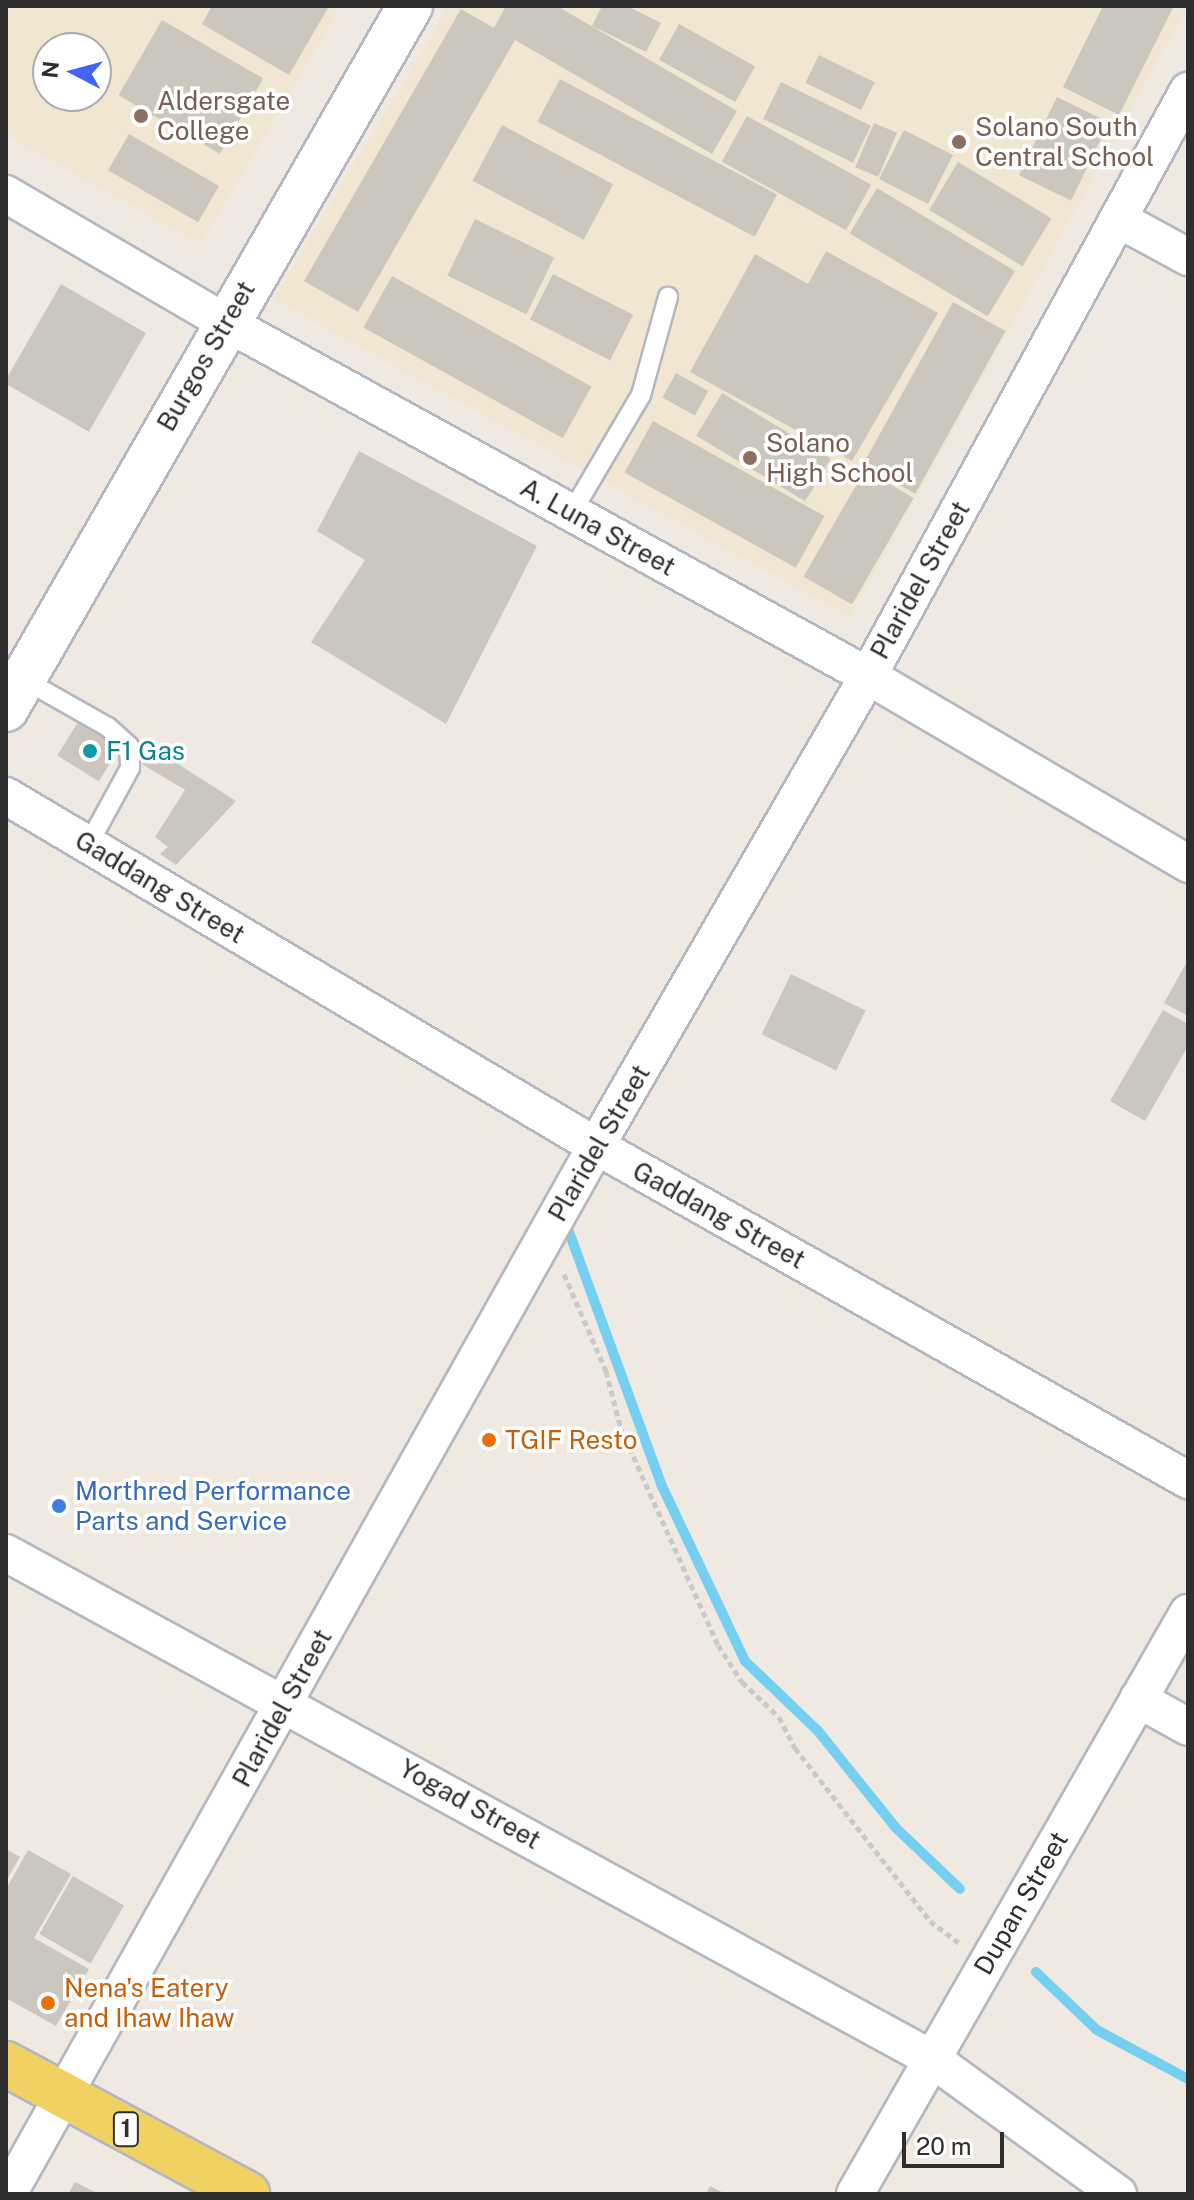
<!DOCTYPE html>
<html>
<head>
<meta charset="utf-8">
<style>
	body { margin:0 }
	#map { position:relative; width:1194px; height:2200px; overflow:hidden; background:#efe9e1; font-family:"Public Sans",sans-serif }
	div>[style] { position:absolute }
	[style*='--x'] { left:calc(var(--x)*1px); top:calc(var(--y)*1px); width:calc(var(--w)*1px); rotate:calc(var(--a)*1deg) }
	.education>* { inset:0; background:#f0e6d1 }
	.stream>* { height:10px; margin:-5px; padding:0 5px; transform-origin:5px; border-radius:5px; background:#75cff0 }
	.building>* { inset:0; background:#cbc7bf; transform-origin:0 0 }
	.path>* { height:5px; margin-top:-2.5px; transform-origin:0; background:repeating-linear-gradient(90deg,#c9c9c9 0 6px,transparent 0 10px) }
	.roads { filter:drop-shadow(2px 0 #b4b7c1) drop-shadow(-2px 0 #b4b7c1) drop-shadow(0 2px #b4b7c1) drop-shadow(0 -2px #b4b7c1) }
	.service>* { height:18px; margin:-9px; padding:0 9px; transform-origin:9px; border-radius:9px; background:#fff }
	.minor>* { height:36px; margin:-18px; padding:0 18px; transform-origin:18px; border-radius:18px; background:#fff }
	.secondary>* { height:44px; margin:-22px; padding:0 22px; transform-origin:22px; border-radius:22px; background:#fff }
	.primary>* { height:44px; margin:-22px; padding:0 22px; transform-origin:22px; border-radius:22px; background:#f2d163 }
	.dots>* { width:22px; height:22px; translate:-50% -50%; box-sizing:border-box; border:4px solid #fff; border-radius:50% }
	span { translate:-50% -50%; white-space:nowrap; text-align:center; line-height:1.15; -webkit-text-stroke:7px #fff; paint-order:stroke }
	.shield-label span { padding:2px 6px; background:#fff; border:2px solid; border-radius:6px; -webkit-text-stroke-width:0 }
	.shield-label { font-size:24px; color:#2e2e2e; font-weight:700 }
	.education-label { font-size:26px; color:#785e54 }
	.left { translate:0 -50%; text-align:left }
	.street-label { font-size:26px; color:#2e2e2e }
	.culture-label { font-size:26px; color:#0d838f }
	.food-label { font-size:26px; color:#c56008 }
	.shop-label { font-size:26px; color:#366cbe }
	.frame { position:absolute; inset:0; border:8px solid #2e2e2e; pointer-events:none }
	.north { position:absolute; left:32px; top:32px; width:80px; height:80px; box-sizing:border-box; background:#fff; border:2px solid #ababab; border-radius:50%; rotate:276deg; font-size:22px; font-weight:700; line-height:32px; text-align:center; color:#2e2e2e }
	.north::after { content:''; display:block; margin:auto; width:28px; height:36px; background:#4264fb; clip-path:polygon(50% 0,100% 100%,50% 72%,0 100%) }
	.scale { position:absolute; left:902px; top:2132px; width:102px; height:36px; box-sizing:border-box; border:4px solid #2e2e2e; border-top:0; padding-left:10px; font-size:24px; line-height:28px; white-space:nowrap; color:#2e2e2e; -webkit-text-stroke:6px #fff; paint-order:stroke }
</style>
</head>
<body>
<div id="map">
	<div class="education">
		<i style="clip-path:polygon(evenodd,6px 6px,341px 6px,201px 244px,6px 135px,6px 6px,48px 48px,96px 48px,96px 96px,48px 96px,48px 48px)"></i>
		<i style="clip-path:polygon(449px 6px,1188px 6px,850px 617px,274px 299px)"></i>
	</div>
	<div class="stream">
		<i style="--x:565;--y:1221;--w:280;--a:69.9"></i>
		<i style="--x:661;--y:1484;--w:196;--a:64.6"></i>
		<i style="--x:745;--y:1661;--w:101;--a:43.8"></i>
		<i style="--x:818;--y:1731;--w:124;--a:51.2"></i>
		<i style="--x:896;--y:1828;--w:88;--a:43.6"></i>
		<i style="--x:1036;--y:1972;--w:84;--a:43.6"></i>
		<i style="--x:1097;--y:2030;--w:103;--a:28.3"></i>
	</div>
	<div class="building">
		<i style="clip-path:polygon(212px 6px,329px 6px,289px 75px,202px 24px)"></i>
		<i style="clip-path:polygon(506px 6px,557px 6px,737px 111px,712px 154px,515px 40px,358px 312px,304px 281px,461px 9px,494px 28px)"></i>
		<i style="clip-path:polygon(602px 6px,627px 6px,661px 23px,646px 52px,592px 26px)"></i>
		<i style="clip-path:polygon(1103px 6px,1174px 6px,1119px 115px,1063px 87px)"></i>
		<i style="left:162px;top:20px;width:117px;height:87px;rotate:30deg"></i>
		<i style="left:679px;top:24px;width:87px;height:41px;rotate:29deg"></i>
		<i style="left:819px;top:55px;width:62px;height:31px;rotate:26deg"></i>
		<i style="left:560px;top:79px;width:246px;height:48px;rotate:28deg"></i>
		<i style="left:781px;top:82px;width:100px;height:41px;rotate:26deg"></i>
		<i style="left:1057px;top:97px;width:58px;height:87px;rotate:26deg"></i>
		<i style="left:747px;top:116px;width:142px;height:52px;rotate:29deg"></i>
		<i style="left:874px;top:123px;width:25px;height:48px;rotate:23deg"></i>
		<i style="left:502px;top:125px;width:126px;height:63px;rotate:28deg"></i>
		<i style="left:904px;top:130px;width:55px;height:55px;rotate:27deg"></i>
		<i style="left:129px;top:134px;width:104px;height:42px;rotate:30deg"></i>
		<i style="left:958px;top:162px;width:109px;height:56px;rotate:31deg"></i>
		<i style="left:877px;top:188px;width:161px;height:53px;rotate:31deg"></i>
		<i style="left:475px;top:219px;width:88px;height:63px;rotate:26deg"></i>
		<i style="clip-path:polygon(826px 251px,938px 313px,852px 461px,690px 372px,755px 254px,808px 284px)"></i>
		<i style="left:553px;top:274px;width:90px;height:51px;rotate:27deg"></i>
		<i style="left:392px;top:276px;width:228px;height:59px;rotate:29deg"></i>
		<i style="left:61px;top:284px;width:98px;height:114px;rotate:30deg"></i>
		<i style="left:953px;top:302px;width:60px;height:186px;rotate:29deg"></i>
		<i style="left:676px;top:373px;width:37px;height:28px;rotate:29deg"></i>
		<i style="left:722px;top:393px;width:127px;height:50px;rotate:31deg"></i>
		<i style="left:653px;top:421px;width:196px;height:59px;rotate:29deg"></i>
		<i style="clip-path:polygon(359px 451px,537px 546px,446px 724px,311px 642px,365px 560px,317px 531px)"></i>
		<i style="left:865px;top:470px;width:56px;height:123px;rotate:30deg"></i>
		<i style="left:80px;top:719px;width:49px;height:43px;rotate:32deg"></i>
		<i style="clip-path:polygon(153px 748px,236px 801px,176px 865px,160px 854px,168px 847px,155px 837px,185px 790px,142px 764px)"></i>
		<i style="clip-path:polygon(1188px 960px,1188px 1016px,1164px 1003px)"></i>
		<i style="left:791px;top:974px;width:83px;height:67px;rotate:26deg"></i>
		<i style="clip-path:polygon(1163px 1010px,1188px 1024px,1188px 1046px,1145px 1121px,1110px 1101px)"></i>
		<i style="clip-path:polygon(6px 1849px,20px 1857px,6px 1881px)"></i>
		<i style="clip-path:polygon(28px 1850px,71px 1874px,34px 1938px,89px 1969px,56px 2026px,6px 1998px,6px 1889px)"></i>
		<i style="left:73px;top:1876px;width:59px;height:67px;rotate:30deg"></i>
		<i style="clip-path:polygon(75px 2182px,99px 2194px,68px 2194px)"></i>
		<i style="clip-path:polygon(710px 2186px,726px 2194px,706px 2194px)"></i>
	</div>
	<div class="path">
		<i style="--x:564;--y:1274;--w:106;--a:66.6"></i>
		<i style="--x:606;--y:1371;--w:60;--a:75.5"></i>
		<i style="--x:621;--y:1429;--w:237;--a:65.8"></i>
		<i style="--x:718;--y:1645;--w:44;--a:57"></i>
		<i style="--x:742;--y:1682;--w:51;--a:43.4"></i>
		<i style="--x:779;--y:1717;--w:35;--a:63"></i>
		<i style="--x:795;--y:1748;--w:219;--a:52"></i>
		<i style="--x:930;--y:1921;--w:38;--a:37"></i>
	</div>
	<div class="roads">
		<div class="service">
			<i style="--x:572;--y:512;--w:136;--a:-59.5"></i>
			<i style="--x:641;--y:395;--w:102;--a:-74.6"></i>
			<i style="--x:23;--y:679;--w:98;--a:29.5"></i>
			<i style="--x:108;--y:727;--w:28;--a:42"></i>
			<i style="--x:129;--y:746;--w:22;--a:87"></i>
			<i style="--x:130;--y:768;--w:88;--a:118.6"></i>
		</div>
		<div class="minor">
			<i style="--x:6;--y:194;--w:254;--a:30.3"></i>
			<i style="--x:225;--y:322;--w:734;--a:28.83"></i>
			<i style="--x:868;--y:676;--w:371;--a:30.4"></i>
			<i style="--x:1118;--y:219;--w:80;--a:28.5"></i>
			<i style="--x:6;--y:796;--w:686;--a:30.68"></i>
			<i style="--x:596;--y:1146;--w:680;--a:29.43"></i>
			<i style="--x:6;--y:1553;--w:1055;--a:28.65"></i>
			<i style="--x:932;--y:2059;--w:230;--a:36"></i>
			<i style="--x:1138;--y:1699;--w:57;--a:29.2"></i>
			<i style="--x:8;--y:2194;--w:1202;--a:-60.7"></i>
			<i style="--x:596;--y:1146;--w:543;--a:-59.94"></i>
			<i style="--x:868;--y:676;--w:667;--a:-61.32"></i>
			<i style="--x:855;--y:2194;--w:670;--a:-60.18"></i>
		</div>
		<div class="secondary">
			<i style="--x:6;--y:709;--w:811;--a:-60.11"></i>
		</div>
		<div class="primary">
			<i style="--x:6;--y:2064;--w:274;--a:28.3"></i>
		</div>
	</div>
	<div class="dots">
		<i style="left:141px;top:116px;background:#8d6e63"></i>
		<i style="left:959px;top:142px;background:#8d6e63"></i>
		<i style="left:750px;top:458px;background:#8d6e63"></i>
		<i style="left:90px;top:751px;background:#0f9aa8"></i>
		<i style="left:489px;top:1440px;background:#e8710a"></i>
		<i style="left:59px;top:1506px;background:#3f7fe0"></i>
		<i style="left:48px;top:2003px;background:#e8710a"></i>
	</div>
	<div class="shield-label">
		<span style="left:126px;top:2129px">1</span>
	</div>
	<div class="education-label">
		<span class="left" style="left:157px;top:116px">Aldersgate<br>College</span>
		<span class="left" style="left:975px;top:142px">Solano South<br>Central School</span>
		<span class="left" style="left:766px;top:458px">Solano<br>High School</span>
	</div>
	<div class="street-label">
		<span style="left:206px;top:356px;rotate:-60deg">Burgos Street</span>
		<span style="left:598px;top:527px;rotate:29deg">A. Luna Street</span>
		<span style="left:920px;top:580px;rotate:-61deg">Plaridel Street</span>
		<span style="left:160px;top:887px;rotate:31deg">Gaddang Street</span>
		<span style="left:599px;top:1143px;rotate:-60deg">Plaridel Street</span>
		<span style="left:719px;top:1215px;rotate:29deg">Gaddang Street</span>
		<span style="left:282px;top:1708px;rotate:-61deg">Plaridel Street</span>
		<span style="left:470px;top:1804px;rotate:29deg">Yogad Street</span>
		<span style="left:1021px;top:1903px;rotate:-60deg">Dupan Street</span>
	</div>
	<div class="culture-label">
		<span class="left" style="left:106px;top:751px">F1 Gas</span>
	</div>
	<div class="food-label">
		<span class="left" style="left:505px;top:1440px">TGIF Resto</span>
		<span class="left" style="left:64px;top:2003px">Nena's Eatery<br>and Ihaw Ihaw</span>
	</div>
	<div class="shop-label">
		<span class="left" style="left:75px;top:1506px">Morthred Performance<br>Parts and Service</span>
	</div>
	<div class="frame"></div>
	<div class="north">N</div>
	<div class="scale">20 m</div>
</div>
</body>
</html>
